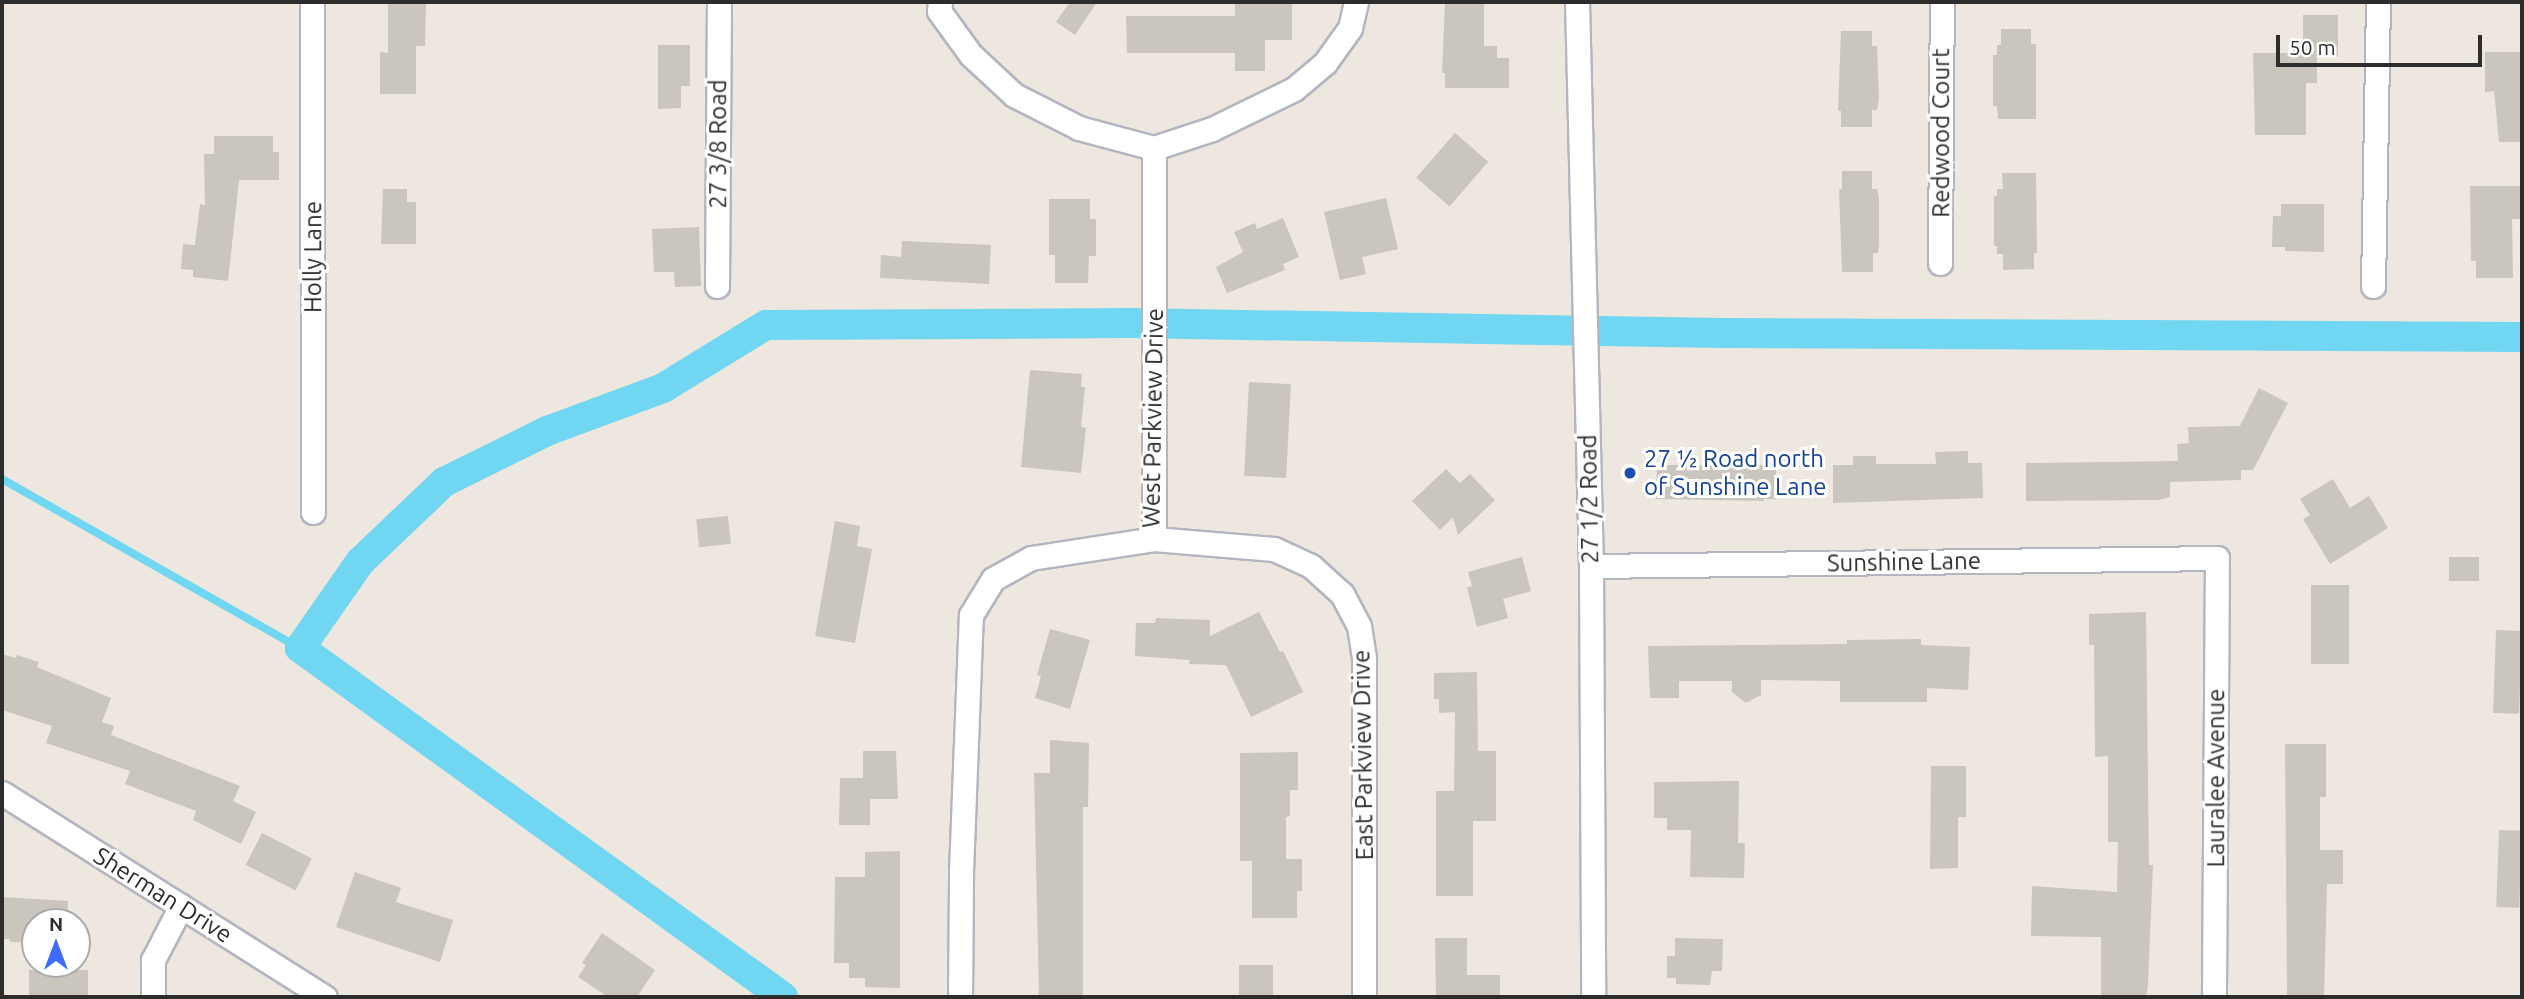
<!DOCTYPE html>
<html>
<head>
<meta charset="utf-8">
<style>
	body { margin:0 }
	#map { position:relative; width:2524px; height:999px; overflow:hidden; background:#eee7df; font-family:Ubuntu,sans-serif }
	div>[style] { position:absolute }
	[style*='--x'] { left:calc(var(--x)*1px); top:calc(var(--y)*1px); width:calc(var(--w)*1px); rotate:calc(var(--a)*1deg) }
	.stream>* { height:8px; margin:-4px; padding:0 4px; transform-origin:4px; border-radius:4px; background:#71d6f1 }
	.canal>* { height:30px; margin:-15px; padding:0 15px; transform-origin:15px; border-radius:15px; background:#71d6f1 }
	.building>* { inset:0; background:#cac5bd; transform-origin:0 0 }
	.roads { filter:drop-shadow(2px 0 #b3b6c0) drop-shadow(-2px 0 #b3b6c0) drop-shadow(0 2px #b3b6c0) drop-shadow(0 -2px #b3b6c0) }
	.minor>* { height:23px; margin:-11.5px; padding:0 11.5px; transform-origin:11.5px; border-radius:11.5px; background:#fff }
	.dots>* { width:19px; height:19px; translate:-50% -50%; box-sizing:border-box; border:4px solid #fff; border-radius:50% }
	span { translate:-50% -50%; white-space:nowrap; text-align:center; line-height:1.15; -webkit-text-stroke:6px #fff; paint-order:stroke }
	.street-label { font-size:24px; color:#2d2d2d }
	.transit-label { font-size:24px; color:#164399 }
	.left { translate:0 -50%; text-align:left }
	.frame { position:absolute; inset:0; border:4px solid #2d2d2d; pointer-events:none }
	.north { position:absolute; left:21px; top:908px; width:70px; height:70px; box-sizing:border-box; background:#fff; border:2px solid #ababab; border-radius:50%; rotate:0deg; font-size:19px; font-weight:700; line-height:28px; text-align:center; color:#2d2d2d }
	.north::after { content:''; display:block; margin:auto; width:24px; height:32px; background:#3d6bfd; clip-path:polygon(50% 0,100% 100%,50% 72%,0 100%) }
	.scale { position:absolute; left:2276px; top:35px; width:206px; height:32px; box-sizing:border-box; border:4px solid #2d2d2d; border-top:0; padding-left:9px; font-size:21px; line-height:24px; white-space:nowrap; color:#2d2d2d; -webkit-text-stroke:5px #fff; paint-order:stroke }
</style>
</head>
<body>
<div id="map">
	<div class="stream">
		<i style="--x:2;--y:479;--w:343;--a:29.6"></i>
	</div>
	<div class="canal">
		<i style="--x:783;--y:997;--w:596;--a:-144.15"></i>
		<i style="--x:300;--y:648;--w:105;--a:-55.1"></i>
		<i style="--x:360;--y:562;--w:116;--a:-43.6"></i>
		<i style="--x:444;--y:482;--w:115;--a:-26.3"></i>
		<i style="--x:547;--y:431;--w:124;--a:-20.3"></i>
		<i style="--x:663;--y:388;--w:121;--a:-31.5"></i>
		<i style="--x:766;--y:325;--w:364;--a:-0.3"></i>
		<i style="--x:1130;--y:323;--w:593;--a:0.97"></i>
		<i style="--x:1723;--y:333;--w:799;--a:0.29"></i>
	</div>
	<div class="building">
		<i style="clip-path:polygon(388px 2px,426px 2px,425px 46px,416px 46px,416px 94px,380px 94px,380px 52px,388px 53px)"></i>
		<i style="clip-path:polygon(1070px 2px,1097px 2px,1075px 35px,1056px 22px)"></i>
		<i style="clip-path:polygon(1235px 2px,1292px 2px,1292px 40px,1265px 40px,1265px 71px,1235px 71px,1235px 53px,1127px 53px,1126px 16px,1235px 16px)"></i>
		<i style="clip-path:polygon(1445px 2px,1484px 2px,1484px 46px,1497px 46px,1497px 58px,1509px 58px,1509px 88px,1445px 88px,1445px 73px,1442px 73px)"></i>
		<i style="clip-path:polygon(2303px 15px,2338px 15px,2338px 57px,2317px 57px,2317px 83px,2306px 83px,2306px 135px,2255px 135px,2253px 53px,2293px 53px,2293px 40px,2303px 40px)"></i>
		<i style="clip-path:polygon(2001px 29px,2031px 29px,2031px 44px,2036px 44px,2036px 119px,1998px 119px,1997px 106px,1993px 106px,1993px 55px,1997px 55px,1997px 45px,2001px 45px)"></i>
		<i style="clip-path:polygon(1841px 31px,1872px 31px,1872px 46px,1877px 46px,1879px 99px,1877px 110px,1872px 110px,1872px 127px,1841px 127px,1841px 111px,1838px 111px)"></i>
		<i style="clip-path:polygon(658px 45px,690px 45px,690px 86px,681px 86px,681px 108px,658px 109px)"></i>
		<i style="clip-path:polygon(2485px 52px,2522px 52px,2522px 142px,2499px 142px,2494px 91px,2485px 92px)"></i>
		<i style="left:1455px;top:133px;width:44px;height:59px;rotate:41deg"></i>
		<i style="clip-path:polygon(214px 136px,273px 136px,273px 152px,279px 152px,279px 180px,239px 180px,228px 281px,193px 277px,193px 270px,181px 269px,183px 244px,195px 245px,200px 204px,205px 205px,204px 154px,214px 154px)"></i>
		<i style="clip-path:polygon(1842px 171px,1872px 171px,1872px 189px,1877px 189px,1879px 199px,1879px 243px,1878px 253px,1873px 253px,1873px 272px,1842px 272px,1839px 189px,1842px 189px)"></i>
		<i style="clip-path:polygon(2002px 173px,2036px 173px,2037px 253px,2034px 253px,2034px 269px,2003px 270px,2003px 254px,1997px 254px,1997px 246px,1994px 246px,1994px 196px,1997px 196px,1997px 189px,2003px 189px)"></i>
		<i style="clip-path:polygon(2470px 186px,2522px 186px,2522px 219px,2512px 219px,2513px 278px,2476px 278px,2476px 261px,2471px 261px)"></i>
		<i style="clip-path:polygon(383px 189px,407px 189px,407px 202px,416px 202px,416px 244px,381px 244px)"></i>
		<i style="clip-path:polygon(1386px 198px,1398px 249px,1362px 257px,1366px 274px,1340px 280px,1324px 212px)"></i>
		<i style="clip-path:polygon(1049px 199px,1090px 199px,1090px 219px,1096px 219px,1096px 256px,1089px 256px,1088px 283px,1055px 283px,1055px 255px,1049px 255px)"></i>
		<i style="clip-path:polygon(2281px 204px,2324px 204px,2324px 252px,2285px 251px,2285px 247px,2272px 247px,2273px 216px,2281px 216px)"></i>
		<i style="clip-path:polygon(1283px 218px,1299px 257px,1283px 264px,1285px 270px,1227px 293px,1216px 267px,1243px 252px,1234px 232px,1255px 223px,1257px 229px)"></i>
		<i style="clip-path:polygon(699px 227px,701px 286px,675px 287px,674px 272px,654px 272px,652px 229px)"></i>
		<i style="clip-path:polygon(902px 241px,991px 245px,989px 284px,880px 278px,881px 255px,901px 257px)"></i>
		<i style="clip-path:polygon(1030px 370px,1082px 374px,1081px 387px,1085px 387px,1081px 427px,1086px 428px,1081px 473px,1021px 467px)"></i>
		<i style="left:1249px;top:382px;width:42px;height:94px;rotate:3deg"></i>
		<i style="clip-path:polygon(2259px 388px,2288px 403px,2253px 470px,2241px 470px,2241px 480px,2170px 482px,2170px 497px,2158px 500px,2026px 501px,2026px 463px,2178px 461px,2177px 444px,2189px 443px,2188px 427px,2240px 426px)"></i>
		<i style="clip-path:polygon(1968px 451px,1968px 463px,1982px 463px,1983px 498px,1833px 503px,1833px 465px,1853px 465px,1853px 456px,1876px 456px,1876px 464px,1936px 464px,1935px 452px)"></i>
		<i style="clip-path:polygon(1657px 465px,1776px 465px,1776px 499px,1764px 499px,1764px 501px,1656px 499px)"></i>
		<i style="clip-path:polygon(1446px 469px,1460px 483px,1470px 474px,1495px 500px,1458px 535px,1453px 517px,1440px 530px,1412px 501px)"></i>
		<i style="clip-path:polygon(2333px 479px,2350px 508px,2369px 496px,2388px 528px,2330px 564px,2303px 519px,2310px 515px,2300px 499px)"></i>
		<i style="left:728px;top:516px;width:28px;height:32px;rotate:84deg"></i>
		<i style="clip-path:polygon(835px 521px,860px 526px,857px 546px,872px 549px,855px 643px,815px 636px)"></i>
		<i style="clip-path:polygon(1522px 557px,1531px 591px,1503px 599px,1508px 618px,1477px 627px,1467px 587px,1472px 586px,1468px 572px)"></i>
		<i style="left:2449px;top:557px;width:30px;height:24px"></i>
		<i style="left:2311px;top:585px;width:38px;height:79px"></i>
		<i style="clip-path:polygon(1259px 612px,1280px 652px,1283px 651px,1303px 692px,1251px 717px,1226px 665px,1189px 664px,1190px 660px,1135px 656px,1136px 623px,1155px 623px,1156px 618px,1210px 620px,1210px 636px)"></i>
		<i style="clip-path:polygon(2146px 612px,2149px 865px,2153px 865px,2148px 984px,2146px 997px,2101px 997px,2101px 937px,2031px 936px,2032px 886px,2117px 892px,2118px 842px,2108px 842px,2108px 756px,2095px 757px,2094px 645px,2089px 645px,2089px 614px)"></i>
		<i style="clip-path:polygon(1050px 629px,1090px 640px,1070px 709px,1035px 698px,1041px 676px,1037px 675px)"></i>
		<i style="left:2496px;top:630px;width:26px;height:83px;rotate:2deg"></i>
		<i style="clip-path:polygon(1921px 639px,1921px 645px,1970px 647px,1968px 690px,1927px 688px,1927px 702px,1840px 702px,1840px 681px,1761px 680px,1761px 695px,1746px 703px,1732px 692px,1732px 681px,1679px 681px,1679px 698px,1650px 698px,1648px 646px,1847px 644px,1847px 640px)"></i>
		<i style="clip-path:polygon(2px 654px,15px 658px,17px 655px,39px 662px,37px 667px,111px 698px,102px 722px,114px 726px,111px 735px,240px 786px,233px 801px,256px 812px,241px 844px,193px 820px,196px 811px,125px 784px,130px 771px,46px 743px,52px 726px,2px 710px)"></i>
		<i style="clip-path:polygon(1477px 672px,1478px 751px,1496px 751px,1496px 821px,1473px 821px,1473px 896px,1436px 896px,1436px 791px,1454px 791px,1455px 712px,1439px 713px,1439px 699px,1434px 699px,1434px 673px)"></i>
		<i style="clip-path:polygon(1050px 740px,1089px 743px,1088px 807px,1083px 807px,1083px 997px,1039px 997px,1034px 773px,1050px 773px)"></i>
		<i style="clip-path:polygon(2285px 744px,2326px 744px,2326px 797px,2320px 797px,2320px 850px,2343px 850px,2343px 884px,2327px 884px,2324px 997px,2287px 997px)"></i>
		<i style="clip-path:polygon(863px 751px,896px 751px,898px 799px,870px 799px,870px 825px,839px 825px,840px 778px,863px 778px)"></i>
		<i style="clip-path:polygon(1298px 752px,1298px 790px,1290px 790px,1290px 816px,1286px 817px,1286px 859px,1302px 859px,1302px 891px,1297px 891px,1297px 918px,1252px 918px,1252px 861px,1240px 861px,1240px 753px)"></i>
		<i style="clip-path:polygon(1931px 766px,1966px 766px,1966px 817px,1958px 817px,1958px 868px,1930px 869px)"></i>
		<i style="clip-path:polygon(1739px 781px,1738px 843px,1745px 843px,1744px 878px,1690px 877px,1691px 830px,1667px 830px,1667px 818px,1654px 818px,1654px 782px)"></i>
		<i style="left:2499px;top:830px;width:23px;height:77px;rotate:2deg"></i>
		<i style="left:262px;top:833px;width:56px;height:36px;rotate:27deg"></i>
		<i style="clip-path:polygon(900px 851px,900px 988px,865px 987px,865px 978px,849px 978px,849px 963px,834px 963px,835px 877px,865px 877px,865px 852px)"></i>
		<i style="clip-path:polygon(355px 872px,401px 888px,396px 902px,453px 920px,440px 962px,336px 927px)"></i>
		<i style="clip-path:polygon(2px 897px,68px 901px,67px 922px,35px 922px,35px 942px,10px 942px,10px 939px,2px 939px)"></i>
		<i style="clip-path:polygon(602px 933px,655px 970px,637px 997px,608px 997px,578px 977px,586px 965px,582px 963px)"></i>
		<i style="clip-path:polygon(1435px 938px,1467px 938px,1467px 975px,1500px 975px,1500px 997px,1436px 997px)"></i>
		<i style="clip-path:polygon(1675px 938px,1723px 939px,1722px 971px,1712px 971px,1710px 985px,1676px 984px,1676px 978px,1667px 978px,1667px 956px,1675px 956px)"></i>
		<i style="left:1239px;top:965px;width:34px;height:32px"></i>
		<i style="left:88px;top:970px;width:27px;height:59px;rotate:90deg"></i>
	</div>
	<div class="roads">
		<div class="minor">
			<i style="--x:312;--y:2;--w:510;--a:89.89"></i>
			<i style="--x:940;--y:2;--w:9;--a:96"></i>
			<i style="--x:939;--y:11;--w:54;--a:54"></i>
			<i style="--x:971;--y:55;--w:59;--a:42.9"></i>
			<i style="--x:1014;--y:95;--w:73;--a:26.9"></i>
			<i style="--x:1079;--y:128;--w:78;--a:14.9"></i>
			<i style="--x:1577;--y:2;--w:564;--a:88.58"></i>
			<i style="--x:1591;--y:566;--w:431;--a:89.7"></i>
			<i style="--x:1154;--y:148;--w:391;--a:90"></i>
			<i style="--x:1154;--y:148;--w:61;--a:-18.1"></i>
			<i style="--x:1212;--y:129;--w:91;--a:-26"></i>
			<i style="--x:1294;--y:89;--w:40;--a:-40"></i>
			<i style="--x:1325;--y:63;--w:43;--a:-54.5"></i>
			<i style="--x:1350;--y:28;--w:27;--a:-77"></i>
			<i style="--x:1940;--y:263;--w:261;--a:-89.6"></i>
			<i style="--x:717;--y:286;--w:284;--a:-89.6"></i>
			<i style="--x:2373;--y:286;--w:284;--a:-89"></i>
			<i style="--x:1591;--y:566;--w:626;--a:-0.73"></i>
			<i style="--x:2217;--y:558;--w:439;--a:90.4"></i>
			<i style="--x:2;--y:793;--w:382;--a:32.3"></i>
			<i style="--x:153;--y:997;--w:37;--a:-90"></i>
			<i style="--x:153;--y:960;--w:61;--a:-62.6"></i>
			<i style="--x:960;--y:997;--w:125;--a:-89.5"></i>
			<i style="--x:961;--y:872;--w:257;--a:-87.8"></i>
			<i style="--x:971;--y:615;--w:42;--a:-58.6"></i>
			<i style="--x:993;--y:579;--w:43;--a:-28.9"></i>
			<i style="--x:1031;--y:558;--w:124;--a:-8.8"></i>
			<i style="--x:1154;--y:539;--w:120;--a:4.8"></i>
			<i style="--x:1274;--y:549;--w:41;--a:24.7"></i>
			<i style="--x:1311;--y:566;--w:42;--a:42.1"></i>
			<i style="--x:1342;--y:594;--w:36;--a:62"></i>
			<i style="--x:1359;--y:626;--w:33;--a:81"></i>
			<i style="--x:1364;--y:659;--w:338;--a:90"></i>
		</div>
	</div>
	<div class="dots">
		<i style="left:1630px;top:473px;background:#1a4fb4"></i>
	</div>
	<div class="street-label">
		<span style="left:1941px;top:133px;rotate:-90deg">Redwood Court</span>
		<span style="left:718px;top:144px;rotate:-90deg">27 3/8 Road</span>
		<span style="left:313px;top:257px;rotate:-90deg">Holly Lane</span>
		<span style="left:1153px;top:418px;rotate:-89deg">West Parkview Drive</span>
		<span style="left:1589px;top:499px;rotate:-91deg">27 1/2 Road</span>
		<span style="left:1904px;top:562px;rotate:-1deg">Sunshine Lane</span>
		<span style="left:1363px;top:755px;rotate:-91deg">East Parkview Drive</span>
		<span style="left:2216px;top:778px;rotate:-90deg">Lauralee Avenue</span>
		<span style="left:163px;top:895px;rotate:32deg">Sherman Drive</span>
	</div>
	<div class="transit-label">
		<span class="left" style="left:1644px;top:473px">27 ½ Road north<br>of Sunshine Lane</span>
	</div>
	<div class="frame"></div>
	<div class="north">N</div>
	<div class="scale">50 m</div>
</div>
</body>
</html>
